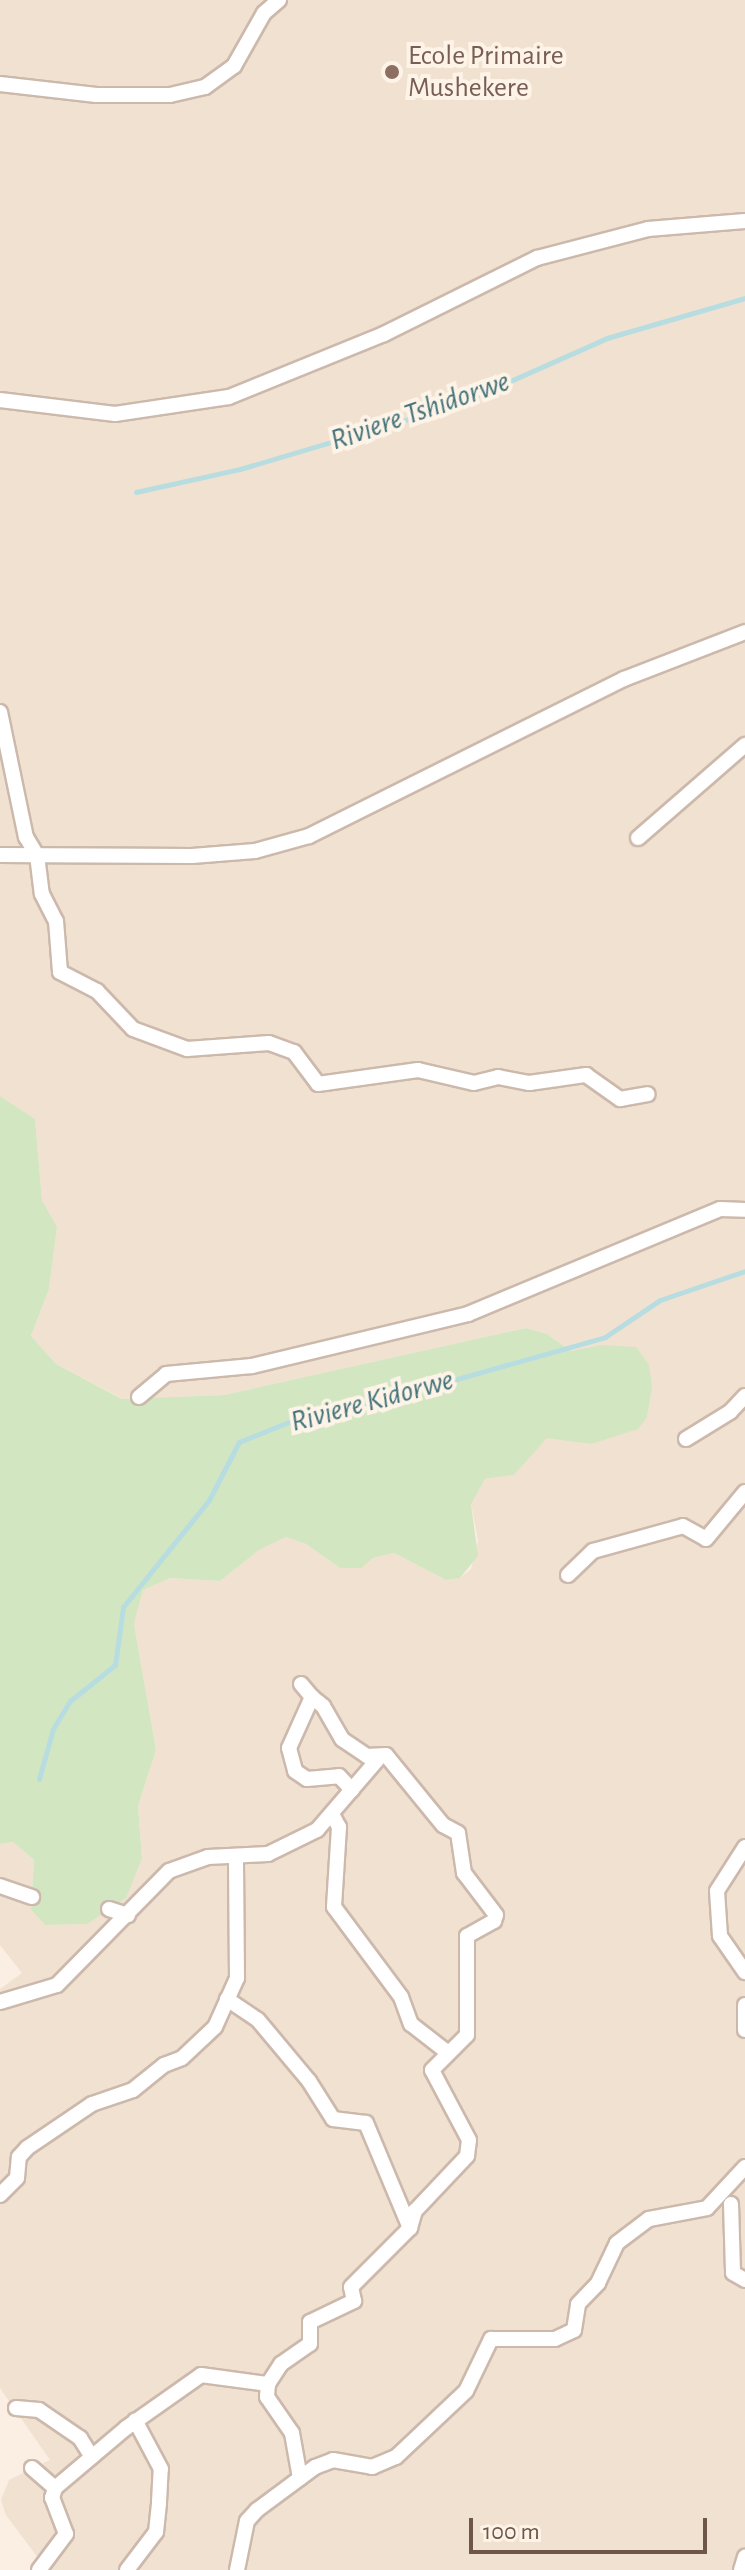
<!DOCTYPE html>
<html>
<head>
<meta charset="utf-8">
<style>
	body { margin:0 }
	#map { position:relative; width:745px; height:2570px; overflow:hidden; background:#faefe2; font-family:"Alegreya Sans",sans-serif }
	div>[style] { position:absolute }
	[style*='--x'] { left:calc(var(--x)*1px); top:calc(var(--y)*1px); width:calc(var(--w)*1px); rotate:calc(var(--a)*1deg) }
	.residential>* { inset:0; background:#f1e1d1 }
	.green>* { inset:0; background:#d2e6c2 }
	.stream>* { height:5px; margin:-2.5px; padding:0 2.5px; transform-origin:2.5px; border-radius:2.5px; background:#b8dde1 }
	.roads { filter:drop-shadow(2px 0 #ccb9ac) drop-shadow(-2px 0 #ccb9ac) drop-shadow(0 2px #ccb9ac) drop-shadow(0 -2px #ccb9ac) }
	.street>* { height:14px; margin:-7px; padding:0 7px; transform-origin:7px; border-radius:7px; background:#fff }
	.dots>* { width:22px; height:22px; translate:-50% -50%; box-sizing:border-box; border:4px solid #fdf3e7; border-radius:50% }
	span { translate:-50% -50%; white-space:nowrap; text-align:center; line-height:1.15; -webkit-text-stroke:8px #fdf3e7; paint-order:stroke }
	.education-label { font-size:28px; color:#785e54 }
	.left { translate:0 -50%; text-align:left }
	.water-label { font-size:30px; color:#43737a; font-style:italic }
	.scale { position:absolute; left:469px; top:2518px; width:238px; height:36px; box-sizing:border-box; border:4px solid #6f564b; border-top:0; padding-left:10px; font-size:24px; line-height:28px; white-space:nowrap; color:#6f564b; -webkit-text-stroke:6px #fdf3e7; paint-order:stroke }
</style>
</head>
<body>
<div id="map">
	<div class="residential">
		<i style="clip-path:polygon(0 0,745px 0,745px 2570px,47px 2570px,6px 2515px,1px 2500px,9px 2480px,50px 2460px,0 2388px,0 1989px,22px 1973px,0 1945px,0 1844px,13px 1842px,34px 1860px,31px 1910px,45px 1925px,87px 1924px,142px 1858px,138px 1806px,156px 1750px,134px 1624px,143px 1590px,169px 1578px,220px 1581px,259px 1550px,286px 1537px,306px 1544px,340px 1568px,362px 1568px,373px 1558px,394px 1553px,446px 1580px,460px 1578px,471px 1569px,478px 1541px,471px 1503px,485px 1479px,514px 1475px,547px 1437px,591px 1444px,647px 1417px,652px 1388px,600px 1345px,571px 1351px,547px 1334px,526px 1328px,224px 1395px,123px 1399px,56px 1364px,31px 1336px,49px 1289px,57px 1227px,42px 1200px,35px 1119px,0 1096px)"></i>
	</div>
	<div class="green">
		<i style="clip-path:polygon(0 1096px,35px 1119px,42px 1200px,57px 1227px,49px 1289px,31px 1336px,56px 1364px,122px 1399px,224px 1395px,526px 1328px,547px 1334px,571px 1351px,600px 1345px,636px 1347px,649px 1365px,652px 1388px,647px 1417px,638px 1429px,591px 1444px,547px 1438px,514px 1475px,485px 1479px,471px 1504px,478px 1556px,460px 1578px,446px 1580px,394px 1553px,373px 1558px,362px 1568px,340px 1568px,306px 1544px,286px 1537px,259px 1550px,220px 1581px,170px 1578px,143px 1590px,134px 1624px,156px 1750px,138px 1806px,142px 1858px,126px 1898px,87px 1924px,45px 1925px,31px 1910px,34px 1860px,13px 1842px,0 1844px)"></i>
	</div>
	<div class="stream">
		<i style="--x:136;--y:492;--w:107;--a:-12.5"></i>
		<i style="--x:240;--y:469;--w:225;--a:-16.5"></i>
		<i style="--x:456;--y:405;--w:165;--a:-23.9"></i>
		<i style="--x:607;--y:338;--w:144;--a:-16.2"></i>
		<i style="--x:39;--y:1779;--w:52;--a:-74.4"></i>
		<i style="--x:53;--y:1729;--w:33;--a:-59"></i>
		<i style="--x:70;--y:1701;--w:58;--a:-38.7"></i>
		<i style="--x:115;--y:1665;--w:59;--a:-82.1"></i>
		<i style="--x:123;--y:1607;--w:137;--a:-51.2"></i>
		<i style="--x:209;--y:1500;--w:65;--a:-62.7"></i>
		<i style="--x:239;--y:1442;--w:83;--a:-21.9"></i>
		<i style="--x:316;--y:1411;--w:68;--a:-9.3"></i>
		<i style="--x:383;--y:1400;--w:231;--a:-15.8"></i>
		<i style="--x:605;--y:1337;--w:66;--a:-33.9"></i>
		<i style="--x:660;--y:1300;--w:90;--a:-18.8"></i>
	</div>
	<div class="roads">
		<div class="street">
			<i style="--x:0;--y:84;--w:97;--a:6.5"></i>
			<i style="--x:96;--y:95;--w:74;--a:0"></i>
			<i style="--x:170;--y:95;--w:36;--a:-13"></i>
			<i style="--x:205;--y:87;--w:36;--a:-36"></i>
			<i style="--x:234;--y:66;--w:61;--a:-60.5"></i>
			<i style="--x:264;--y:13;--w:20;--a:-41"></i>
			<i style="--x:0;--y:400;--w:116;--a:6.9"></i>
			<i style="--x:115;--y:414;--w:115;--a:-8.5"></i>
			<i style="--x:229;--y:397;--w:167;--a:-22.1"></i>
			<i style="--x:384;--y:334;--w:171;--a:-26.4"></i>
			<i style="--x:537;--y:258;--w:115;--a:-14.6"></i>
			<i style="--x:648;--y:229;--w:97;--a:-4.7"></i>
			<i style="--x:0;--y:712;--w:128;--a:78.3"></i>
			<i style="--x:26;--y:837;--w:21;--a:59"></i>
			<i style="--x:37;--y:855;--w:39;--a:83"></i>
			<i style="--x:42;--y:894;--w:30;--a:63"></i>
			<i style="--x:56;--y:921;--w:51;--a:85.5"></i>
			<i style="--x:60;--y:972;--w:42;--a:27.2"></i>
			<i style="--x:97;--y:991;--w:52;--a:46.5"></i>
			<i style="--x:133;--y:1029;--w:58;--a:20.3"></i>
			<i style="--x:187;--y:1049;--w:82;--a:-4.2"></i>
			<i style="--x:269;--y:1043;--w:27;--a:20"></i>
			<i style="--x:294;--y:1052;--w:40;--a:53"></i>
			<i style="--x:318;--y:1084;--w:101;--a:-8"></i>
			<i style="--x:418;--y:1070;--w:57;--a:13.1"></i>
			<i style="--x:474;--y:1083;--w:25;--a:-14"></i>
			<i style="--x:498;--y:1077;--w:32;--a:11"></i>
			<i style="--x:529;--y:1083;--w:58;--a:-8"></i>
			<i style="--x:586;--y:1075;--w:42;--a:35.2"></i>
			<i style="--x:620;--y:1099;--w:28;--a:-10"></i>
			<i style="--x:638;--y:838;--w:142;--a:-41"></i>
			<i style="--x:0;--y:855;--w:192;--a:0.3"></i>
			<i style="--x:192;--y:856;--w:63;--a:-4.5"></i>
			<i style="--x:255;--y:851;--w:56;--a:-15.5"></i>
			<i style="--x:309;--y:836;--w:352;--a:-26.5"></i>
			<i style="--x:624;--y:679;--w:130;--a:-21.2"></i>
			<i style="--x:139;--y:1397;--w:35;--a:-40"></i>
			<i style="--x:166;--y:1374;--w:86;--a:-5.3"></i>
			<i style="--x:252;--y:1366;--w:222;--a:-13.5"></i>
			<i style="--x:468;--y:1314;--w:273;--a:-22.6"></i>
			<i style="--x:720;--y:1209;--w:25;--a:2"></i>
			<i style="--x:686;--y:1439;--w:52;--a:-31.5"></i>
			<i style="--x:730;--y:1412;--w:22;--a:-47"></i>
			<i style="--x:568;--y:1575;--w:35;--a:-44"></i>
			<i style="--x:593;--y:1551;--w:93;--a:-15.5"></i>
			<i style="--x:683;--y:1526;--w:26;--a:29"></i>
			<i style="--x:706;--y:1539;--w:61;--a:-50.3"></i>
			<i style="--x:301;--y:1684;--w:17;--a:50"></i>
			<i style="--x:312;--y:1697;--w:56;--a:114.3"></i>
			<i style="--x:289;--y:1748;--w:24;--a:75"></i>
			<i style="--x:295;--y:1771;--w:14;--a:34"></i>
			<i style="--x:307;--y:1779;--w:32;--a:-5"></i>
			<i style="--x:339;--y:1776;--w:19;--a:47"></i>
			<i style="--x:332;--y:1814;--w:15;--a:62"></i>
			<i style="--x:339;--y:1827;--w:80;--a:93.6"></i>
			<i style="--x:334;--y:1907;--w:112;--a:53.3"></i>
			<i style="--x:401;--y:1997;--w:29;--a:70"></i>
			<i style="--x:411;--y:2024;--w:46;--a:37.9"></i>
			<i style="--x:745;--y:1847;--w:52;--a:122.5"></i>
			<i style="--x:717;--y:1891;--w:45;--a:86.2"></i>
			<i style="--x:720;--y:1936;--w:44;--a:55.2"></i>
			<i style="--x:0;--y:1886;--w:34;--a:19"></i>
			<i style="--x:109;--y:1909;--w:20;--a:18"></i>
			<i style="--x:227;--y:1999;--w:37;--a:34"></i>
			<i style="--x:258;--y:2020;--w:80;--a:50.1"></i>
			<i style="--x:309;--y:2081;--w:45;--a:57.7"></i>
			<i style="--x:333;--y:2119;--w:33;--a:7"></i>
			<i style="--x:366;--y:2123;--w:114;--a:67.3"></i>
			<i style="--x:0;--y:2002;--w:59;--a:-16.6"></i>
			<i style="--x:57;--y:1985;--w:160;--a:-45.5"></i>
			<i style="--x:169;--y:1871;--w:41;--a:-19.7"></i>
			<i style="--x:208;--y:1857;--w:60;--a:-2.9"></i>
			<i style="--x:268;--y:1854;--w:55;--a:-26.1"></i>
			<i style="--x:317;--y:1830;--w:94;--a:-49.3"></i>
			<i style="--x:745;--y:2005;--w:25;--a:90"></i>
			<i style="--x:0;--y:2195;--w:24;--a:-45"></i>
			<i style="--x:17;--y:2178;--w:21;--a:-85"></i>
			<i style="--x:19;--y:2157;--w:12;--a:-48"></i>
			<i style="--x:27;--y:2148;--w:78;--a:-34.1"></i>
			<i style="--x:92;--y:2104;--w:43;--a:-18.9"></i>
			<i style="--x:133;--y:2090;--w:40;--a:-39"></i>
			<i style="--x:164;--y:2065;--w:19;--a:-21"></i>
			<i style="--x:182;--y:2058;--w:45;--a:-43.2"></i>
			<i style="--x:215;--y:2027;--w:54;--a:-65.8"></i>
			<i style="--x:237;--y:1978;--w:120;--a:-90.5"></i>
			<i style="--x:731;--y:2204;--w:69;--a:88.3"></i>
			<i style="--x:733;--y:2273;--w:14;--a:30"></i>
			<i style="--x:16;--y:2408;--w:23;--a:5"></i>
			<i style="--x:39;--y:2410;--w:50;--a:34.3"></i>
			<i style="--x:80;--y:2438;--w:22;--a:58"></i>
			<i style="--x:32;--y:2468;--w:30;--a:41"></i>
			<i style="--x:300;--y:2478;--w:46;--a:-100.1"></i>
			<i style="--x:292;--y:2433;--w:44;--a:-124.8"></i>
			<i style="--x:267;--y:2397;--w:13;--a:-86"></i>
			<i style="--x:268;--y:2384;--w:24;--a:-57"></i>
			<i style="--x:281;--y:2364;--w:35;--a:-35"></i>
			<i style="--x:310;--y:2344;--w:22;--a:-90"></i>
			<i style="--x:310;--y:2322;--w:49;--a:-25.5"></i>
			<i style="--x:354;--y:2301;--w:14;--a:-102"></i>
			<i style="--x:351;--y:2287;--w:83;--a:-45"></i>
			<i style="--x:410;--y:2228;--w:18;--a:-74"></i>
			<i style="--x:415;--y:2211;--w:76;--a:-46.6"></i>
			<i style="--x:467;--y:2156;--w:16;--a:-83"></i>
			<i style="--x:469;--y:2140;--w:79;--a:-117.9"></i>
			<i style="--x:432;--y:2070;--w:49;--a:-45"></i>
			<i style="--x:467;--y:2035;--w:99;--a:-90"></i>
			<i style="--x:467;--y:1936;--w:31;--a:-29"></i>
			<i style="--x:494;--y:1921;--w:6;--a:-72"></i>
			<i style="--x:496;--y:1915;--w:53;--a:-127.3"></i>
			<i style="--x:464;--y:1873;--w:40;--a:-98.5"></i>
			<i style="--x:458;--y:1833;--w:17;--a:-152"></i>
			<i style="--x:443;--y:1825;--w:90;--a:-129.2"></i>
			<i style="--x:386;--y:1755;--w:19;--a:177"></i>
			<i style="--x:367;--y:1756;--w:30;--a:-146"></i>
			<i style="--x:342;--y:1739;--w:38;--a:-120"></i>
			<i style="--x:323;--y:1706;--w:14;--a:-141"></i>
			<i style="--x:39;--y:2570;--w:45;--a:-53.1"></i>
			<i style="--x:66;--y:2534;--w:39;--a:-111"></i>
			<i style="--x:52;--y:2498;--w:10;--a:-73"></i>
			<i style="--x:55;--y:2488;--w:93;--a:-40.2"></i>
			<i style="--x:126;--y:2428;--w:92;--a:-35.2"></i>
			<i style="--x:201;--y:2375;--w:68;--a:7.7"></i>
			<i style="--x:127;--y:2570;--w:48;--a:-52.7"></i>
			<i style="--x:156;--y:2532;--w:30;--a:-84"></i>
			<i style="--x:159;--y:2502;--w:33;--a:-87"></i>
			<i style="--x:161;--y:2469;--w:55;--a:-118"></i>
			<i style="--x:237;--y:2570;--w:50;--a:-78.5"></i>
			<i style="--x:247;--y:2521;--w:15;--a:-48"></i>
			<i style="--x:257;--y:2510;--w:72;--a:-36.6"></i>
			<i style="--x:315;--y:2467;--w:19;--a:-21"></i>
			<i style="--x:333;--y:2460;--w:40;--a:10"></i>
			<i style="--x:372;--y:2467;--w:26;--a:-23"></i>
			<i style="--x:396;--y:2457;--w:96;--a:-43.3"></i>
			<i style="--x:466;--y:2391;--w:58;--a:-64.3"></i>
			<i style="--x:491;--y:2339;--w:64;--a:0"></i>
			<i style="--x:555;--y:2339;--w:21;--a:-25"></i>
			<i style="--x:574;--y:2330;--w:26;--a:-81"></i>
			<i style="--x:578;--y:2304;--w:29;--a:-46"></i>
			<i style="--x:598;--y:2283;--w:44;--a:-64.6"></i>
			<i style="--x:617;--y:2243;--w:40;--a:-37"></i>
			<i style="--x:649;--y:2219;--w:59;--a:-10.7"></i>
			<i style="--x:707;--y:2208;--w:56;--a:-47.2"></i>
			<i style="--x:741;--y:2570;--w:14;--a:-73"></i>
		</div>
	</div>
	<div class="dots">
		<i style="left:392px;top:72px;background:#8d6e63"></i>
	</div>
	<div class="education-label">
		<span class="left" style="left:408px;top:72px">Ecole Primaire<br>Mushekere</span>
	</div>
	<div class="water-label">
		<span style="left:420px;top:411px;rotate:-19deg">Riviere Tshidorwe</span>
		<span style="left:372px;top:1401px;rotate:-15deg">Riviere Kidorwe</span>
	</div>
	<div class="scale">100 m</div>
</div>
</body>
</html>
